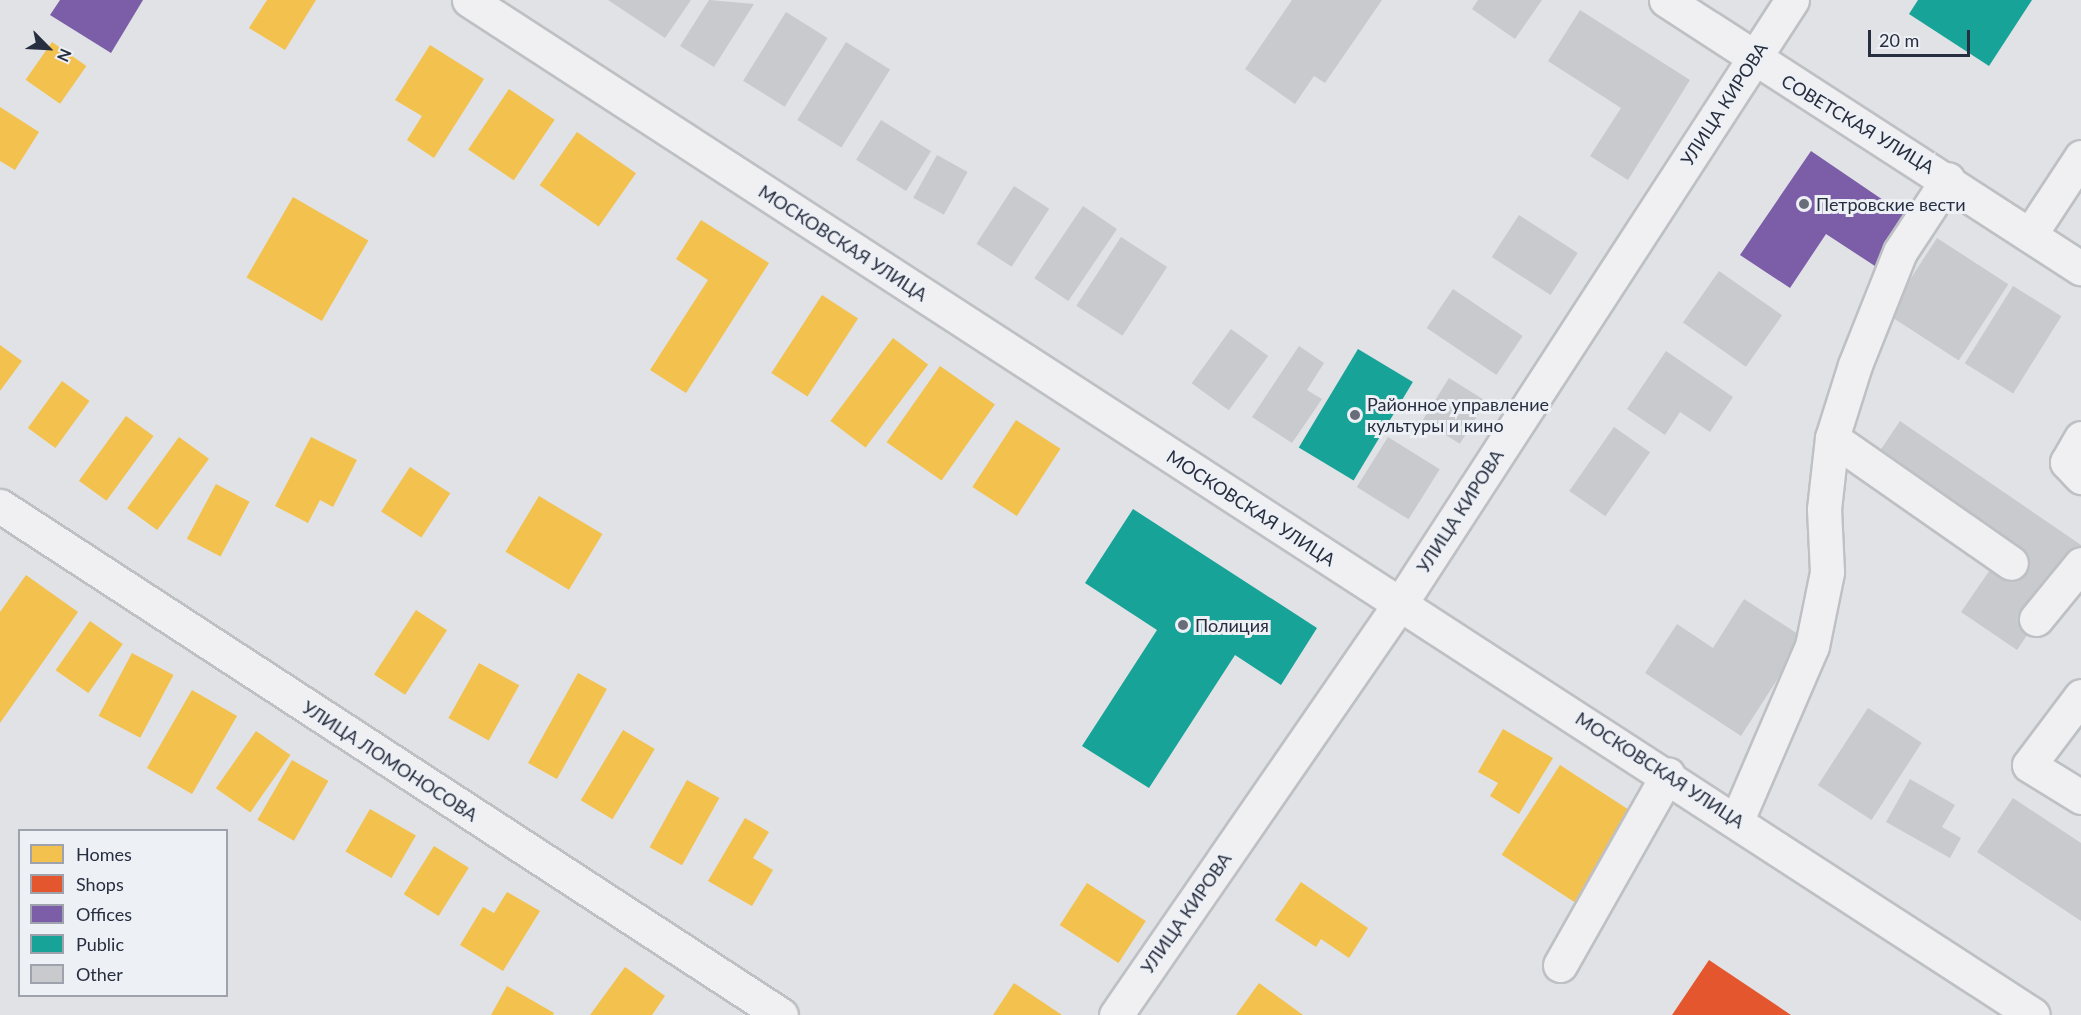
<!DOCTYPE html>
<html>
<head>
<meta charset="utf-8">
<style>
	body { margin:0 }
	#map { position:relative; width:2081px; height:1015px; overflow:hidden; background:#e0e2e6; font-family:Lato,sans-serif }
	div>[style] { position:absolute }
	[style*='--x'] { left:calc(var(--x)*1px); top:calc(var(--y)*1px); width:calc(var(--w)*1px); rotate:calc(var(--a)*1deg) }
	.homes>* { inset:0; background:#f2c14e; transform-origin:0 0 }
	.shops>* { inset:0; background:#e4572e }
	.offices>* { inset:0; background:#7b5ea7 }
	.public>* { inset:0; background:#17a398; transform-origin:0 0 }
	.building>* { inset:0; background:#c8cace; transform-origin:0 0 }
	.roads { filter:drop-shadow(2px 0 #bec0c4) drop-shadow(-2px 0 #bec0c4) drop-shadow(0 2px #bec0c4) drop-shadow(0 -2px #bec0c4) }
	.minor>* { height:33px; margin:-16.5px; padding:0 16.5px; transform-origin:16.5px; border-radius:16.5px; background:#f0f0f2 }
	.dots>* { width:16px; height:16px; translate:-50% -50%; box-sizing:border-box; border:3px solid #edf0f5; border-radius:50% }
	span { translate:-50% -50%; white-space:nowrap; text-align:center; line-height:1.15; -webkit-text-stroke:6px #edf0f5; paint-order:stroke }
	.street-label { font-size:18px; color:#272e3f }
	.poi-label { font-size:18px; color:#272e3f }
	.left { translate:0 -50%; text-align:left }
	.legend { position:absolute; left:18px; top:829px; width:210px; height:168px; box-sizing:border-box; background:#edf0f5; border:2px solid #9ea2ac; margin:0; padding:8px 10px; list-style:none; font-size:18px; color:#272e3f }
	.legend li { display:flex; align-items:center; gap:12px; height:30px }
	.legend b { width:30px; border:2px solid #9ea2ac }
	.north { position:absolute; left:18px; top:18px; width:60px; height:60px; -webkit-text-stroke:4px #edf0f5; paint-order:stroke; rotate:114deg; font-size:16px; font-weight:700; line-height:24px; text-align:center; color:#272e3f }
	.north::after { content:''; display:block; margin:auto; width:21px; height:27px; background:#272e3f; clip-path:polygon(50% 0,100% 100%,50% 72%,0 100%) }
	.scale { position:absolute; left:1868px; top:30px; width:102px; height:27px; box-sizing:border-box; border:3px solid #272e3f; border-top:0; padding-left:8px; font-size:18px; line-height:21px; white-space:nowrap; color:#272e3f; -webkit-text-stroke:4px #edf0f5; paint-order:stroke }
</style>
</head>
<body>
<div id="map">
	<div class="homes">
		<i style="clip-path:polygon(267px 0,316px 0,285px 50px,249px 28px)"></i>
		<i style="left:52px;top:42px;width:42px;height:46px;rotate:35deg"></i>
		<i style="clip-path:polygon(430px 45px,484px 79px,434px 158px,407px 140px,422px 116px,395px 100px)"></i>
		<i style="left:509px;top:89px;width:55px;height:73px;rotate:34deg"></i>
		<i style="clip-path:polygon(0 107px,39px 132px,15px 170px,0 161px)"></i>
		<i style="left:577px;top:132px;width:72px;height:65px;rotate:35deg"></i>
		<i style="left:293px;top:197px;width:87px;height:93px;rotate:30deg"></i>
		<i style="clip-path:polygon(701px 220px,769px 263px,686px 393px,650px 370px,708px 280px,676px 259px)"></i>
		<i style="left:822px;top:295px;width:43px;height:93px;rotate:33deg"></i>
		<i style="left:893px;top:338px;width:44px;height:104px;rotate:37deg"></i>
		<i style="clip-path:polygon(0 345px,22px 361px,0 391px)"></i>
		<i style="left:940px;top:366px;width:67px;height:93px;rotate:35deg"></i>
		<i style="left:62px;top:381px;width:34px;height:58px;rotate:36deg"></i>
		<i style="left:126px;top:416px;width:34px;height:80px;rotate:36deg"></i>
		<i style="left:1016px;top:420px;width:53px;height:80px;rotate:33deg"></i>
		<i style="left:179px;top:437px;width:37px;height:88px;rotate:36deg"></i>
		<i style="clip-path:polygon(311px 437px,357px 460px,333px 507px,320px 500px,308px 523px,275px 506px)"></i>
		<i style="left:410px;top:467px;width:48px;height:53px;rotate:33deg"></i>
		<i style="left:216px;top:484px;width:38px;height:62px;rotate:28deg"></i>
		<i style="left:539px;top:496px;width:74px;height:65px;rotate:31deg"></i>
		<i style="clip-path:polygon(26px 575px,78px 612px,0 723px,0 612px)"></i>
		<i style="left:416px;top:610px;width:37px;height:77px;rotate:33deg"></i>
		<i style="left:90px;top:621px;width:40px;height:60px;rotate:35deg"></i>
		<i style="left:132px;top:653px;width:47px;height:71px;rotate:28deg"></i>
		<i style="left:479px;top:663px;width:46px;height:63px;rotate:29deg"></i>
		<i style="left:578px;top:673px;width:33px;height:103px;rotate:29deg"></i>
		<i style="left:192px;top:690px;width:52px;height:90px;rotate:30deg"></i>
		<i style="clip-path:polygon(1503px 729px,1553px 758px,1519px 814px,1490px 796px,1498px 783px,1478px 772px)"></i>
		<i style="left:623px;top:730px;width:37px;height:82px;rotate:31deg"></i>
		<i style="left:256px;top:731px;width:42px;height:70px;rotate:35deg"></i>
		<i style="left:292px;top:760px;width:42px;height:69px;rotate:30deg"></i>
		<i style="left:1560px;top:765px;width:93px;height:107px;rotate:33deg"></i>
		<i style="left:687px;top:780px;width:37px;height:77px;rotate:29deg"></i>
		<i style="left:370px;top:809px;width:53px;height:49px;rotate:30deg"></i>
		<i style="clip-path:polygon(745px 818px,769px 832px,753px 858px,773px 870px,752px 906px,708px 881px)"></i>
		<i style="left:434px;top:846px;width:41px;height:57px;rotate:32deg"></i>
		<i style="clip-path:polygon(1301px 882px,1368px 928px,1349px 958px,1321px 939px,1316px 947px,1275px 920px)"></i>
		<i style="left:1087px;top:883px;width:70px;height:50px;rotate:33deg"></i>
		<i style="clip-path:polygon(507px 892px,540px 911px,503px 971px,460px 945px,483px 907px,494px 913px)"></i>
		<i style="clip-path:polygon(625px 967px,665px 996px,652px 1015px,590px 1015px)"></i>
		<i style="clip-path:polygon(1014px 983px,1062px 1015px,993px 1015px)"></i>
		<i style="clip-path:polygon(1259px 983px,1303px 1015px,1236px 1015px)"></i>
		<i style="clip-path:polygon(507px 986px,554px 1013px,553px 1015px,491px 1015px)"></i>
	</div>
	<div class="shops">
		<i style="clip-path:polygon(1709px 960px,1791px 1015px,1672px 1015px)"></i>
	</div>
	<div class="offices">
		<i style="clip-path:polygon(60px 0,143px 0,111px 53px,50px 15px)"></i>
		<i style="clip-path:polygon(1811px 151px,1911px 219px,1878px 268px,1826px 234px,1790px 288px,1740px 255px)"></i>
	</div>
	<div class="public">
		<i style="clip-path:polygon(1918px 0,2032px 0,1989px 66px,1909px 14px)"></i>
		<i style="left:1358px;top:349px;width:64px;height:115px;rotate:31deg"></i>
		<i style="clip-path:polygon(1133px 509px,1317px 628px,1281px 685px,1235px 655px,1149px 788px,1082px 746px,1157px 630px,1085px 583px)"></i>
	</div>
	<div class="building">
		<i style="clip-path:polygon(608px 0,691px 0,665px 38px)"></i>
		<i style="clip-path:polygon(709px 0,754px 4px,714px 67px,680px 46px)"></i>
		<i style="clip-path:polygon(1292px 0,1382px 0,1325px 83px,1314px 76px,1295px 104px,1245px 69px)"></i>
		<i style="clip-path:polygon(1478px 0,1542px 0,1515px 39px,1472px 9px)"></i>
		<i style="clip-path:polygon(1580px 10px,1690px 80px,1628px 180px,1590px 156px,1621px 108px,1548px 61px)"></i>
		<i style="left:786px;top:12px;width:49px;height:81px;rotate:32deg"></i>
		<i style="left:846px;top:42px;width:52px;height:92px;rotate:32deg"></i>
		<i style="left:881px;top:120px;width:59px;height:47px;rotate:32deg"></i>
		<i style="left:937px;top:155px;width:35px;height:49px;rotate:29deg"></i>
		<i style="left:1014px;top:186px;width:42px;height:69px;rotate:33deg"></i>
		<i style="left:1083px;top:206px;width:41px;height:87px;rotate:34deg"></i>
		<i style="left:1519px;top:215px;width:70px;height:50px;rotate:33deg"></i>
		<i style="left:1121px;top:237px;width:55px;height:82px;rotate:33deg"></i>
		<i style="left:1937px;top:238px;width:85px;height:91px;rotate:33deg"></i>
		<i style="left:1719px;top:271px;width:77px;height:63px;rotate:35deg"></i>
		<i style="left:2013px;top:286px;width:57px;height:91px;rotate:32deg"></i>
		<i style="left:1453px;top:289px;width:84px;height:47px;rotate:34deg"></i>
		<i style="left:1231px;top:329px;width:46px;height:67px;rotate:36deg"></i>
		<i style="clip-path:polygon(1299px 346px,1324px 363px,1307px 390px,1322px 399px,1292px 443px,1252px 417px)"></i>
		<i style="clip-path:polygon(1666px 351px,1733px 397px,1710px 432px,1680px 412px,1665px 435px,1627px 409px)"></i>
		<i style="left:1449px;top:378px;width:44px;height:50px;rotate:32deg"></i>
		<i style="clip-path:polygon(1900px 421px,2081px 545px,2081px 557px,2017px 650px,1961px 612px,2007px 545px,1867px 470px)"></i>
		<i style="left:1614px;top:427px;width:44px;height:78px;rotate:35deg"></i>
		<i style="left:1388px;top:437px;width:61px;height:59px;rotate:32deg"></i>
		<i style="clip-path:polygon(1744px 599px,1804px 638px,1741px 736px,1645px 673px,1677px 624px,1713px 648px)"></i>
		<i style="left:1868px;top:708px;width:64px;height:92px;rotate:33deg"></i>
		<i style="clip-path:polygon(1910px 779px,1955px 805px,1942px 827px,1961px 838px,1950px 858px,1886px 822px)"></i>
		<i style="clip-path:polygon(2013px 798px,2081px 843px,2081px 921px,1977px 852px)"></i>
	</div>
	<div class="roads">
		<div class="minor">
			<i style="--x:469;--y:0;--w:1864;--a:32.98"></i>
			<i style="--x:1666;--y:0;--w:494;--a:32.9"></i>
			<i style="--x:2031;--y:233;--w:91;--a:-56.7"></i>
			<i style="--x:1832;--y:438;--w:218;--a:34.9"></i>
			<i style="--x:2081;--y:438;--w:28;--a:120"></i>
			<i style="--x:2067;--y:462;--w:21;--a:47"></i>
			<i style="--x:0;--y:506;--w:932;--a:33.09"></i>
			<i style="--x:2036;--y:619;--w:71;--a:-50.7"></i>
			<i style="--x:2081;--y:696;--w:86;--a:127"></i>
			<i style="--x:2029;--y:765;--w:61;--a:31.6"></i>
			<i style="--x:1737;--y:820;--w:189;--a:-66.7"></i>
			<i style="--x:1812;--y:646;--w:76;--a:-78.5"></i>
			<i style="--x:1827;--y:572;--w:63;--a:-92.7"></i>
			<i style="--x:1824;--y:509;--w:71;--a:-83.6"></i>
			<i style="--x:1832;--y:438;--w:77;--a:-72.5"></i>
			<i style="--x:1855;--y:365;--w:122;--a:-68.3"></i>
			<i style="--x:1900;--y:252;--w:87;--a:-56.7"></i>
			<i style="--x:1560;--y:965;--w:219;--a:-60.5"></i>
			<i style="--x:1116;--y:1015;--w:500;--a:-55.4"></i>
			<i style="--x:1400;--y:604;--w:720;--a:-57.02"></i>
		</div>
	</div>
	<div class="dots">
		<i style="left:1804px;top:204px;background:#686d79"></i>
		<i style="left:1355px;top:415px;background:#686d79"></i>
		<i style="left:1183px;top:625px;background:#686d79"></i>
	</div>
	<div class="street-label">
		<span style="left:1724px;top:104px;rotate:-57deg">УЛИЦА КИРОВА</span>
		<span style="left:1858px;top:124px;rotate:31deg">СОВЕТСКАЯ УЛИЦА</span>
		<span style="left:843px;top:243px;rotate:33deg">МОСКОВСКАЯ УЛИЦА</span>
		<span style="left:1251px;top:508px;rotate:33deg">МОСКОВСКАЯ УЛИЦА</span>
		<span style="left:1460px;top:511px;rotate:-57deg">УЛИЦА КИРОВА</span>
		<span style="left:390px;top:761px;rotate:33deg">УЛИЦА ЛОМОНОСОВА</span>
		<span style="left:1660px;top:770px;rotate:33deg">МОСКОВСКАЯ УЛИЦА</span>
		<span style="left:1186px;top:913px;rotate:-55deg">УЛИЦА КИРОВА</span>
	</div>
	<div class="poi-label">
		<span class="left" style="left:1816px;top:204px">Петровские вести</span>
		<span class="left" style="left:1367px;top:415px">Районное управление<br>культуры и кино</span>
		<span class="left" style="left:1195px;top:625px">Полиция</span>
	</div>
	<ul class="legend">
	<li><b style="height:16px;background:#f2c14e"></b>Homes</li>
	<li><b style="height:16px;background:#e4572e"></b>Shops</li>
	<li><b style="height:16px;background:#7b5ea7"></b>Offices</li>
	<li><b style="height:16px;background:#17a398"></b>Public</li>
	<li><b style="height:16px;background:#c8cace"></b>Other</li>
	</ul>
	<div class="north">N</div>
	<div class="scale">20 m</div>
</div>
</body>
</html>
